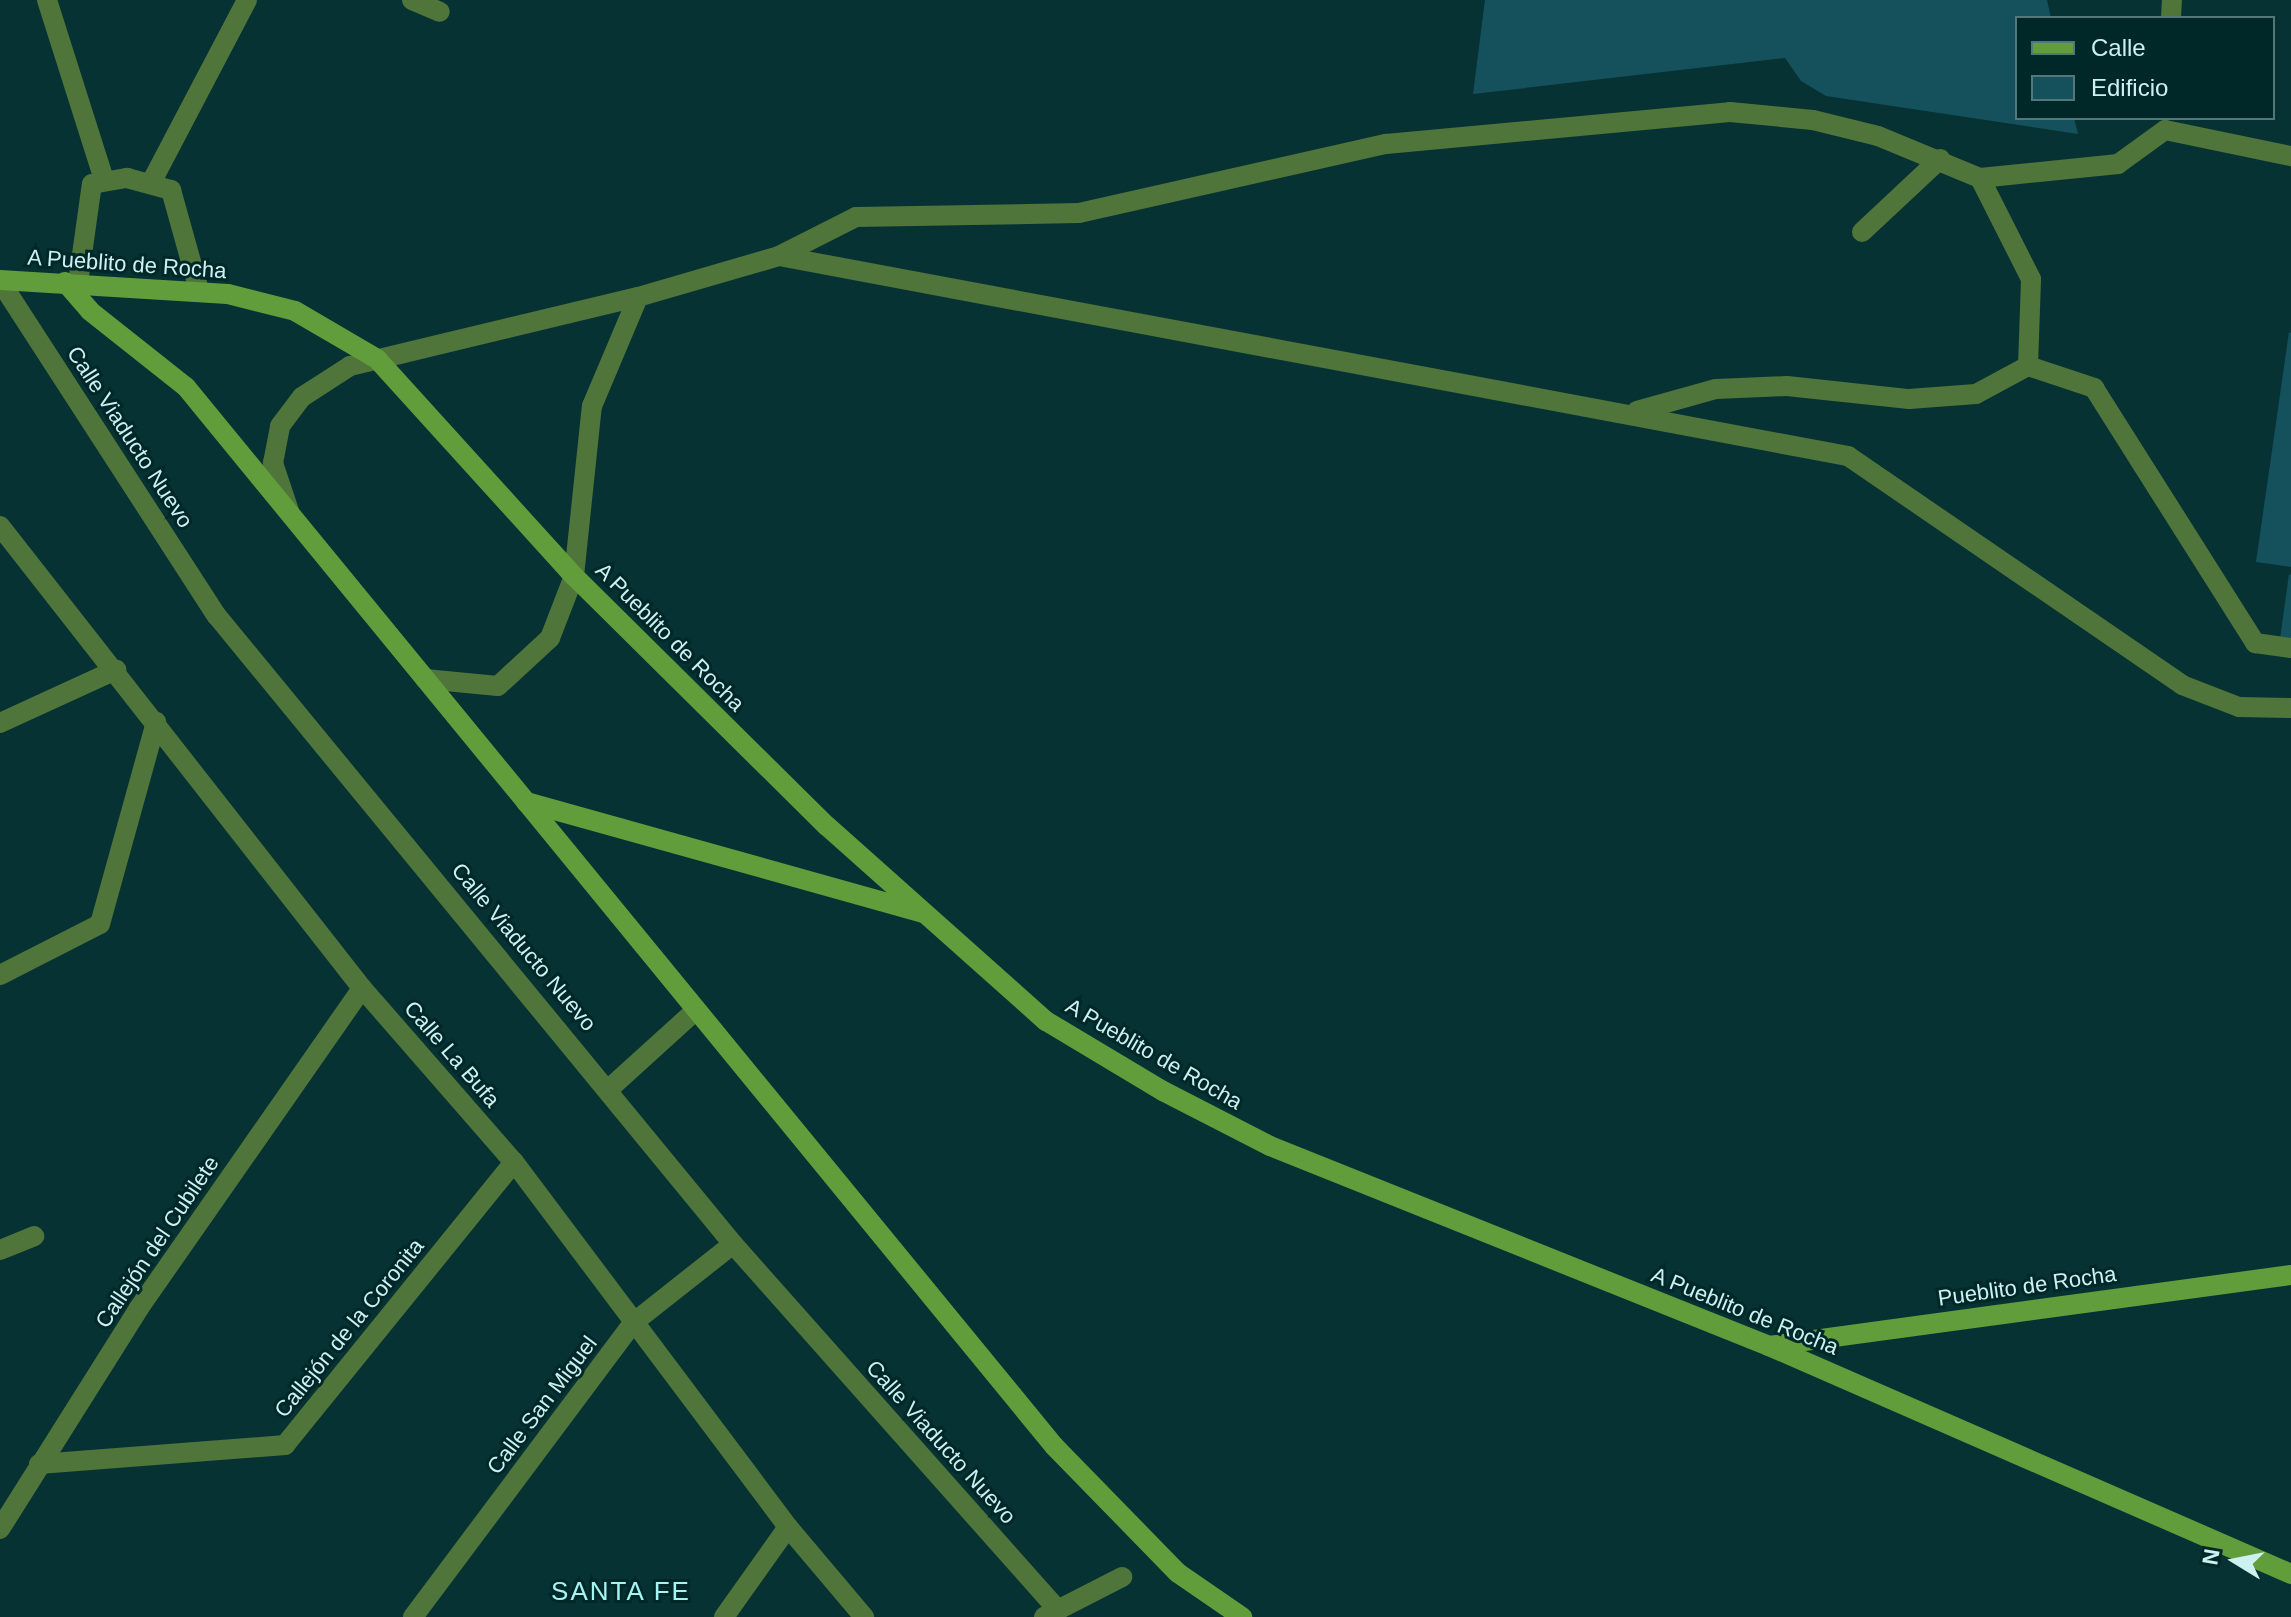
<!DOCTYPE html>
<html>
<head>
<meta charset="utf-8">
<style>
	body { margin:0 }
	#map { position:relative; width:2291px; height:1617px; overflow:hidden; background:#073233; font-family:Arial,sans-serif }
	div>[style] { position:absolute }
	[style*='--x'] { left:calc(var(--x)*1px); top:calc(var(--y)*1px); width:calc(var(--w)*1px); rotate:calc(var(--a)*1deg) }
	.building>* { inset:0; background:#15515d }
	.lane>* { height:20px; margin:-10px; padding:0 10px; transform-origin:10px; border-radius:10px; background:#4f753a }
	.street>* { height:20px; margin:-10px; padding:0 10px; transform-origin:10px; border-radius:10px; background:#4f753a }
	.secondary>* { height:20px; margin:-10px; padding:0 10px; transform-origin:10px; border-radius:10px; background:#619e3b }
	span { translate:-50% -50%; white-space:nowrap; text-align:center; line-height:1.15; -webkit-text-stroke:6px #002829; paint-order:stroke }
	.street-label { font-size:22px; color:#ccf1f0 }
	.quarter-label { font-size:26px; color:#a6f3f3; letter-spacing:2px }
	.legend { position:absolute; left:2015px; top:16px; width:260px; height:104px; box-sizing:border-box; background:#002829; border:2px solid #527879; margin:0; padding:10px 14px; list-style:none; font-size:24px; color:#ccf1f0 }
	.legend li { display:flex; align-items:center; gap:16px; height:40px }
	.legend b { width:40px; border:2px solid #527879 }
	.north { position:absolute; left:2195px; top:1521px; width:80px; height:80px; -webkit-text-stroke:6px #002829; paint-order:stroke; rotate:280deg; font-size:22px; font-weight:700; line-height:32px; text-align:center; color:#ccf1f0 }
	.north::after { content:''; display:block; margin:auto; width:28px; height:36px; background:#ccf1f0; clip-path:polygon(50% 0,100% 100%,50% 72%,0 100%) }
</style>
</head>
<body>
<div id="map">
	<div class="building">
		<i style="clip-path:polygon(1485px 0,2047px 0,2051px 18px,2017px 18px,2017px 118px,2074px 118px,2078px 134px,1826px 96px,1801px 81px,1785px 58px,1473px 94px)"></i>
		<i style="clip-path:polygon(2289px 332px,2291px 333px,2291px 567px,2256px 562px)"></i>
		<i style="clip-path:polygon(2289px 574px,2291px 575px,2291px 641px,2280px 639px)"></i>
	</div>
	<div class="lane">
		<i style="--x:47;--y:0;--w:186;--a:72.4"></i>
		<i style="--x:412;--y:0;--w:30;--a:23"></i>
		<i style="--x:2171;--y:18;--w:18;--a:-87"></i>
		<i style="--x:152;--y:181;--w:204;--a:-62.3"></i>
		<i style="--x:1862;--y:232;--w:107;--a:-43.1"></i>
		<i style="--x:779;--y:256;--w:1088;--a:10.6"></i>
		<i style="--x:1848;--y:456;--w:405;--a:34.4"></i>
		<i style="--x:2182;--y:685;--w:61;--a:21.1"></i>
		<i style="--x:2239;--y:707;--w:52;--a:1.1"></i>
		<i style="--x:78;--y:283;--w:100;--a:-82"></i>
		<i style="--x:92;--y:184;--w:36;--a:-10"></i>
		<i style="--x:127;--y:178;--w:46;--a:15.3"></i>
		<i style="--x:171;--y:190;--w:104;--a:74.4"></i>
		<i style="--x:2028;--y:366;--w:70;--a:18.4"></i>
		<i style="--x:2094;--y:388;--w:302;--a:57.7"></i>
		<i style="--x:2255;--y:643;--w:36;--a:8"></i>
		<i style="--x:1637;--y:411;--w:82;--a:-15.6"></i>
		<i style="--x:1716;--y:389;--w:71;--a:-2.4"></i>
		<i style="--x:1787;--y:386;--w:123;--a:6.1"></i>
		<i style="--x:1909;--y:399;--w:67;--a:-4.3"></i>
		<i style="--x:1976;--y:394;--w:59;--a:-28.3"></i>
		<i style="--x:2028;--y:366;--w:87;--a:-88"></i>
		<i style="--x:2031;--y:279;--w:113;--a:-116.8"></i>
		<i style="--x:289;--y:511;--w:51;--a:-108.4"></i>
		<i style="--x:273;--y:463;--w:38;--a:-79"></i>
		<i style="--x:280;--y:426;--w:36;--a:-53"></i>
		<i style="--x:302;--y:397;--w:57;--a:-32.9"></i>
		<i style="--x:350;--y:366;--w:296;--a:-13.5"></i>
		<i style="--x:638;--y:297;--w:147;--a:-16.2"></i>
		<i style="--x:779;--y:256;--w:86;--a:-26.9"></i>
		<i style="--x:856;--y:217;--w:223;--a:-1"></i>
		<i style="--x:1079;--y:213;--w:315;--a:-12.7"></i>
		<i style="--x:1386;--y:144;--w:345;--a:-5.3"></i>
		<i style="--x:1730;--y:112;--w:83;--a:5.5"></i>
		<i style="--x:1813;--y:120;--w:67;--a:13.8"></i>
		<i style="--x:1878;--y:136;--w:110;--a:22.4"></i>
		<i style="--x:1980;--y:178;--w:139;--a:-5.8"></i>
		<i style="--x:2118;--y:164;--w:58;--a:-35.9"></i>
		<i style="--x:2165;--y:130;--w:129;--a:11.7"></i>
		<i style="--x:425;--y:679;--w:73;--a:5.5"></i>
		<i style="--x:498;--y:686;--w:71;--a:-42.7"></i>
		<i style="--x:550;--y:638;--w:66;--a:-68.8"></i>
		<i style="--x:574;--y:576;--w:171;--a:-84"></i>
		<i style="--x:592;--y:406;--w:118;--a:-67.1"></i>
	</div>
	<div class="street">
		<i style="--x:0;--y:281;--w:399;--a:57.1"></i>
		<i style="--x:217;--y:616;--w:813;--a:50.59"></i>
		<i style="--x:733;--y:1244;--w:488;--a:48.4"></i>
		<i style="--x:0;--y:526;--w:587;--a:51.92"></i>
		<i style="--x:362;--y:988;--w:231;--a:48.9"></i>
		<i style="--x:514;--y:1162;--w:456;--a:53.1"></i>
		<i style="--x:788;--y:1527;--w:118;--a:49.8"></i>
		<i style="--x:0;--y:723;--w:128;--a:-24.6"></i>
		<i style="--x:0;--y:975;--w:112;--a:-27"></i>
		<i style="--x:100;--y:924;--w:210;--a:-74.5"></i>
		<i style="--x:610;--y:1088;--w:116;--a:-42.2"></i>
		<i style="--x:0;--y:1250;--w:37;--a:-22"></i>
		<i style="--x:39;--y:1464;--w:247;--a:-4.4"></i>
		<i style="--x:285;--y:1445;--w:364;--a:-51"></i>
		<i style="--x:0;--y:1529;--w:261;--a:-57.8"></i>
		<i style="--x:139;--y:1308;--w:390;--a:-55.1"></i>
		<i style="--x:413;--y:1617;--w:367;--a:-53.2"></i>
		<i style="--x:633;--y:1323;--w:127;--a:-38.3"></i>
		<i style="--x:724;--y:1617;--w:110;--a:-54.6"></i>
		<i style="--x:1044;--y:1617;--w:88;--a:-27.1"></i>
	</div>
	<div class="secondary">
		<i style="--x:0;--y:280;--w:228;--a:3.5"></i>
		<i style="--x:228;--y:294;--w:69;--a:14.2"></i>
		<i style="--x:295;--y:311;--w:95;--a:30.3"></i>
		<i style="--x:377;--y:359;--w:293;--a:47.8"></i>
		<i style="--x:574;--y:576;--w:356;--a:44.7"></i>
		<i style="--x:827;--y:826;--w:293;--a:41.7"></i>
		<i style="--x:1046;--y:1021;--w:136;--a:30.9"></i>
		<i style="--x:1163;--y:1091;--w:120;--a:27.2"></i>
		<i style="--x:1270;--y:1146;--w:538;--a:21.84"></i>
		<i style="--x:1769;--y:1346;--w:570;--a:23.59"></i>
		<i style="--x:65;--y:282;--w:38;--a:49"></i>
		<i style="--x:90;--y:311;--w:122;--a:38.4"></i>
		<i style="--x:186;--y:387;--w:1369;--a:50.66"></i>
		<i style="--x:1054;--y:1446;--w:177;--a:45.7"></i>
		<i style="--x:1178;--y:1573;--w:78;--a:34.5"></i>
		<i style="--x:526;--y:802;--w:412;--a:15.6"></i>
		<i style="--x:1769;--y:1346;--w:527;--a:-7.75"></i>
	</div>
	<div class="street-label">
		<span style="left:127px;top:264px;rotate:4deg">A Pueblito de Rocha</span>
		<span style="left:130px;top:437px;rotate:57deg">Calle Viaducto Nuevo</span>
		<span style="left:670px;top:637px;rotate:45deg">A Pueblito de Rocha</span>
		<span style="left:524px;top:947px;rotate:50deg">Calle Viaducto Nuevo</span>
		<span style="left:452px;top:1054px;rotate:49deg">Calle La Bufa</span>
		<span style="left:1154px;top:1054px;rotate:30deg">A Pueblito de Rocha</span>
		<span style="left:157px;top:1242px;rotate:-56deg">Callejón del Cubilete</span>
		<span style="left:2027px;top:1286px;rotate:-8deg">Pueblito de Rocha</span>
		<span style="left:1745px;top:1311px;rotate:22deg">A Pueblito de Rocha</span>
		<span style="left:349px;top:1328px;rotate:-51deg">Callejón de la Coronita</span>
		<span style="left:542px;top:1405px;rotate:-53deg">Calle San Miguel</span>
		<span style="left:941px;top:1442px;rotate:48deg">Calle Viaducto Nuevo</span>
	</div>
	<div class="quarter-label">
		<span style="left:621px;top:1592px">SANTA FE</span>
	</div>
	<ul class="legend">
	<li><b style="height:10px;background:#619e3b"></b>Calle</li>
	<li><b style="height:22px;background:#15515d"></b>Edificio</li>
	</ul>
	<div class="north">N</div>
</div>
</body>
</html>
